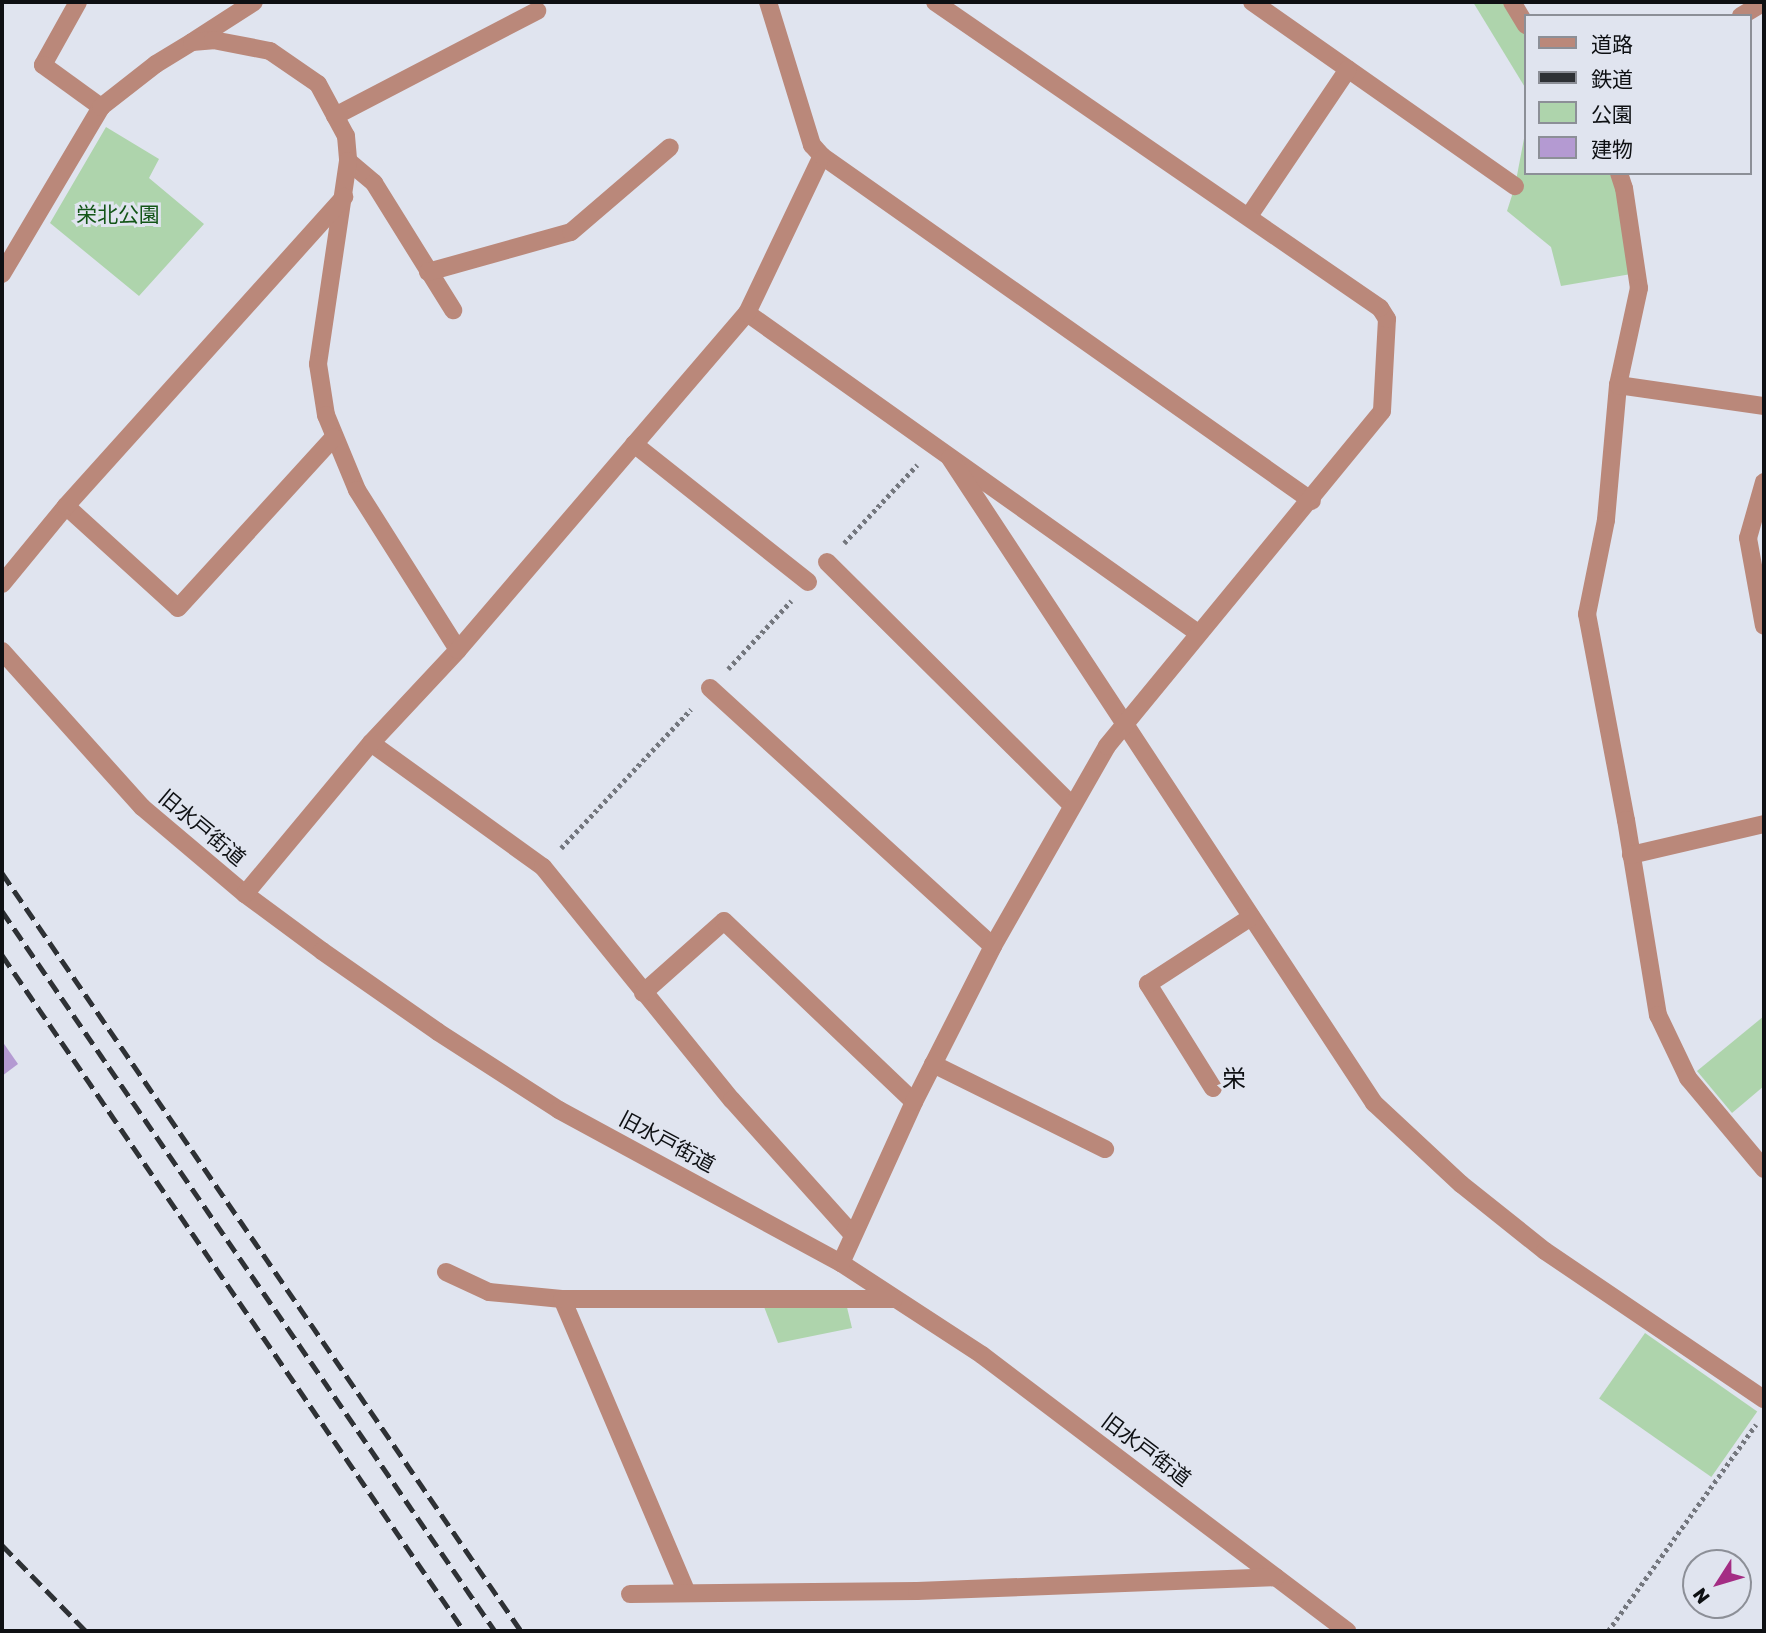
<!DOCTYPE html>
<html>
<head>
<meta charset="utf-8">
<style>
	body { margin:0 }
	#map { position:relative; width:1766px; height:1633px; overflow:hidden; background:#e0e4ef; font-family:Rubik,"Noto Sans JP",sans-serif }
	div>[style] { position:absolute }
	[style*='--x'] { left:calc(var(--x)*1px); top:calc(var(--y)*1px); width:calc(var(--w)*1px); rotate:calc(var(--a)*1deg) }
	.green>* { inset:0; background:#aed4ac; transform-origin:0 0 }
	.building>* { inset:0; background:#b49ad2 }
	.path>* { height:4.5px; margin-top:-2.25px; transform-origin:0; background:repeating-linear-gradient(90deg,#74777e 0 3.5px,transparent 0 7px) }
	.minor>* { height:18px; margin:-9px; padding:0 9px; transform-origin:9px; border-radius:9px; background:#ba887a }
	.rail>* { height:5px; margin-top:-2.5px; transform-origin:0; background:repeating-linear-gradient(90deg,#2e3135 0 14px,transparent 0 21px) }
	span { translate:-50% -50%; white-space:nowrap; text-align:center; line-height:1.15; -webkit-text-stroke:6px #e0e4ef; paint-order:stroke }
	.park-label { font-size:21px; color:#135517 }
	.street-label { font-size:21px; color:#0e1013 }
	.quarter-label { font-size:24px; color:#0e1013 }
	.frame { position:absolute; inset:0; border:4px solid #0e1013; pointer-events:none }
	.legend { position:absolute; left:1524px; top:14px; width:228px; height:161px; box-sizing:border-box; background:#e0e4ef; border:2px solid #8c8f97; margin:0; padding:9px 12px; list-style:none; font-size:21px; color:#0e1013 }
	.legend li { display:flex; align-items:center; gap:14px; height:35px }
	.legend b { width:35px; border:2px solid #8c8f97 }
	.north { position:absolute; left:1682px; top:1549px; width:70px; height:70px; box-sizing:border-box; background:#e0e4ef; border:2px solid #8c8f97; border-radius:50%; rotate:233deg; font-size:19px; font-weight:700; line-height:28px; text-align:center; color:#0e1013 }
	.north::after { content:''; display:block; margin:auto; width:24px; height:32px; background:#a42d84; clip-path:polygon(50% 0,100% 100%,50% 72%,0 100%) }
</style>
</head>
<body>
<div id="map">
	<div class="green">
		<i style="clip-path:polygon(1473px 2px,1512px 2px,1526px 25px,1526px 89px)"></i>
		<i style="clip-path:polygon(106px 127px,159px 159px,149px 178px,204px 224px,139px 296px,50px 223px)"></i>
		<i style="clip-path:polygon(1526px 128px,1526px 173px,1619px 173px,1637px 273px,1561px 286px,1551px 247px,1507px 211px,1515px 186px)"></i>
		<i style="clip-path:polygon(1764px 1016px,1764px 1086px,1732px 1113px,1697px 1071px)"></i>
		<i style="clip-path:polygon(761px 1299px,845px 1299px,852px 1328px,778px 1343px)"></i>
		<i style="left:1645px;top:1333px;width:137px;height:80px;rotate:35deg"></i>
	</div>
	<div class="building">
		<i style="clip-path:polygon(2px 1041px,18px 1064px,2px 1076px)"></i>
	</div>
	<div class="path">
		<i style="--x:844;--y:543;--w:107;--a:-46.9"></i>
		<i style="--x:728;--y:669;--w:93;--a:-47.2"></i>
		<i style="--x:561;--y:848;--w:190;--a:-46.9"></i>
		<i style="--x:1608;--y:1631;--w:254;--a:-54.4"></i>
	</div>
	<div class="minor">
		<i style="--x:78;--y:2;--w:72;--a:119.1"></i>
		<i style="--x:43;--y:65;--w:72;--a:35.9"></i>
		<i style="--x:1252;--y:2;--w:321;--a:35"></i>
		<i style="--x:1512;--y:2;--w:27;--a:59"></i>
		<i style="--x:1741;--y:16;--w:27;--a:-31"></i>
		<i style="--x:195;--y:40;--w:70;--a:-32.8"></i>
		<i style="--x:335;--y:116;--w:228;--a:-27.5"></i>
		<i style="--x:822;--y:156;--w:599;--a:35.15"></i>
		<i style="--x:348;--y:161;--w:34;--a:40"></i>
		<i style="--x:374;--y:183;--w:150;--a:58.1"></i>
		<i style="--x:1619;--y:173;--w:16;--a:72"></i>
		<i style="--x:1624;--y:188;--w:101;--a:81.5"></i>
		<i style="--x:1639;--y:288;--w:99;--a:102.2"></i>
		<i style="--x:1618;--y:385;--w:136;--a:95.1"></i>
		<i style="--x:1606;--y:520;--w:96;--a:101.4"></i>
		<i style="--x:1587;--y:614;--w:210;--a:79.3"></i>
		<i style="--x:1626;--y:820;--w:198;--a:80.7"></i>
		<i style="--x:1658;--y:1015;--w:70;--a:64.5"></i>
		<i style="--x:1688;--y:1078;--w:119;--a:50.1"></i>
		<i style="--x:1249;--y:216;--w:177;--a:-56"></i>
		<i style="--x:428;--y:272;--w:148;--a:-15.6"></i>
		<i style="--x:571;--y:232;--w:130;--a:-40.6"></i>
		<i style="--x:2;--y:274;--w:194;--a:-59.3"></i>
		<i style="--x:101;--y:107;--w:70;--a:-38"></i>
		<i style="--x:156;--y:64;--w:42;--a:-31.4"></i>
		<i style="--x:192;--y:42;--w:21;--a:-5"></i>
		<i style="--x:213;--y:40;--w:58;--a:10.9"></i>
		<i style="--x:270;--y:51;--w:58;--a:34.5"></i>
		<i style="--x:318;--y:84;--w:59;--a:61.7"></i>
		<i style="--x:346;--y:136;--w:25;--a:85"></i>
		<i style="--x:348;--y:161;--w:205;--a:98.4"></i>
		<i style="--x:318;--y:364;--w:52;--a:81.1"></i>
		<i style="--x:326;--y:415;--w:81;--a:67.5"></i>
		<i style="--x:357;--y:490;--w:189;--a:57.7"></i>
		<i style="--x:747;--y:313;--w:553;--a:35.36"></i>
		<i style="--x:1618;--y:385;--w:148;--a:8.2"></i>
		<i style="--x:634;--y:444;--w:222;--a:38.4"></i>
		<i style="--x:950;--y:458;--w:772;--a:56.68"></i>
		<i style="--x:1374;--y:1103;--w:119;--a:43"></i>
		<i style="--x:1461;--y:1184;--w:107;--a:38.6"></i>
		<i style="--x:1545;--y:1251;--w:264;--a:34.1"></i>
		<i style="--x:1764;--y:482;--w:58;--a:105.9"></i>
		<i style="--x:1748;--y:538;--w:89;--a:79.7"></i>
		<i style="--x:66;--y:506;--w:151;--a:42.3"></i>
		<i style="--x:178;--y:608;--w:231;--a:-47.6"></i>
		<i style="--x:827;--y:562;--w:345;--a:44.8"></i>
		<i style="--x:2;--y:584;--w:101;--a:-50.6"></i>
		<i style="--x:66;--y:506;--w:416;--a:-48"></i>
		<i style="--x:2;--y:651;--w:210;--a:48.1"></i>
		<i style="--x:142;--y:807;--w:135;--a:40.2"></i>
		<i style="--x:245;--y:894;--w:96;--a:36.5"></i>
		<i style="--x:322;--y:951;--w:141;--a:34.9"></i>
		<i style="--x:438;--y:1032;--w:144;--a:32.8"></i>
		<i style="--x:559;--y:1110;--w:321;--a:28.5"></i>
		<i style="--x:841;--y:1263;--w:168;--a:33.1"></i>
		<i style="--x:982;--y:1355;--w:458;--a:37.1"></i>
		<i style="--x:710;--y:688;--w:383;--a:42.4"></i>
		<i style="--x:371;--y:743;--w:212;--a:35.8"></i>
		<i style="--x:543;--y:867;--w:300;--a:51"></i>
		<i style="--x:732;--y:1100;--w:181;--a:48.1"></i>
		<i style="--x:1631;--y:855;--w:137;--a:-13.1"></i>
		<i style="--x:245;--y:894;--w:197;--a:-50.2"></i>
		<i style="--x:371;--y:743;--w:127;--a:-46.9"></i>
		<i style="--x:458;--y:650;--w:444;--a:-49.4"></i>
		<i style="--x:747;--y:313;--w:174;--a:-64.5"></i>
		<i style="--x:822;--y:156;--w:15;--a:-132"></i>
		<i style="--x:812;--y:145;--w:150;--a:-107.1"></i>
		<i style="--x:643;--y:993;--w:108;--a:-41.6"></i>
		<i style="--x:724;--y:921;--w:262;--a:43.6"></i>
		<i style="--x:933;--y:1064;--w:192;--a:26.3"></i>
		<i style="--x:1213;--y:1088;--w:123;--a:-122"></i>
		<i style="--x:1148;--y:984;--w:123;--a:-33"></i>
		<i style="--x:841;--y:1263;--w:177;--a:-65.6"></i>
		<i style="--x:914;--y:1102;--w:175;--a:-63.1"></i>
		<i style="--x:993;--y:946;--w:230;--a:-60.3"></i>
		<i style="--x:1107;--y:746;--w:433;--a:-50.6"></i>
		<i style="--x:1382;--y:411;--w:92;--a:-86.9"></i>
		<i style="--x:1387;--y:319;--w:13;--a:-122"></i>
		<i style="--x:1380;--y:308;--w:540;--a:-145.49"></i>
		<i style="--x:446;--y:1272;--w:47;--a:24.9"></i>
		<i style="--x:489;--y:1292;--w:73;--a:5.5"></i>
		<i style="--x:687;--y:1593;--w:319;--a:-113"></i>
		<i style="--x:562;--y:1299;--w:332;--a:0"></i>
		<i style="--x:630;--y:1594;--w:287;--a:-0.6"></i>
		<i style="--x:917;--y:1591;--w:359;--a:-2.2"></i>
	</div>
	<div class="rail">
		<i style="--x:2;--y:873;--w:919;--a:55.6"></i>
		<i style="--x:2;--y:911;--w:873;--a:55.6"></i>
		<i style="--x:2;--y:955;--w:819;--a:55.65"></i>
		<i style="--x:2;--y:1545;--w:120;--a:45.7"></i>
	</div>
	<div class="park-label">
		<span style="left:118px;top:215px">栄北公園</span>
	</div>
	<div class="street-label">
		<span style="left:202px;top:828px;rotate:40deg">旧水戸街道</span>
		<span style="left:667px;top:1142px;rotate:28deg">旧水戸街道</span>
		<span style="left:1146px;top:1450px;rotate:37deg">旧水戸街道</span>
	</div>
	<div class="quarter-label">
		<span style="left:1234px;top:1080px">栄</span>
	</div>
	<div class="frame"></div>
	<ul class="legend">
	<li><b style="height:9px;background:#ba887a"></b>道路</li>
	<li><b style="height:9px;background:#2e3135"></b>鉄道</li>
	<li><b style="height:19px;background:#aed4ac"></b>公園</li>
	<li><b style="height:19px;background:#b49ad2"></b>建物</li>
	</ul>
	<div class="north">N</div>
</div>
</body>
</html>
